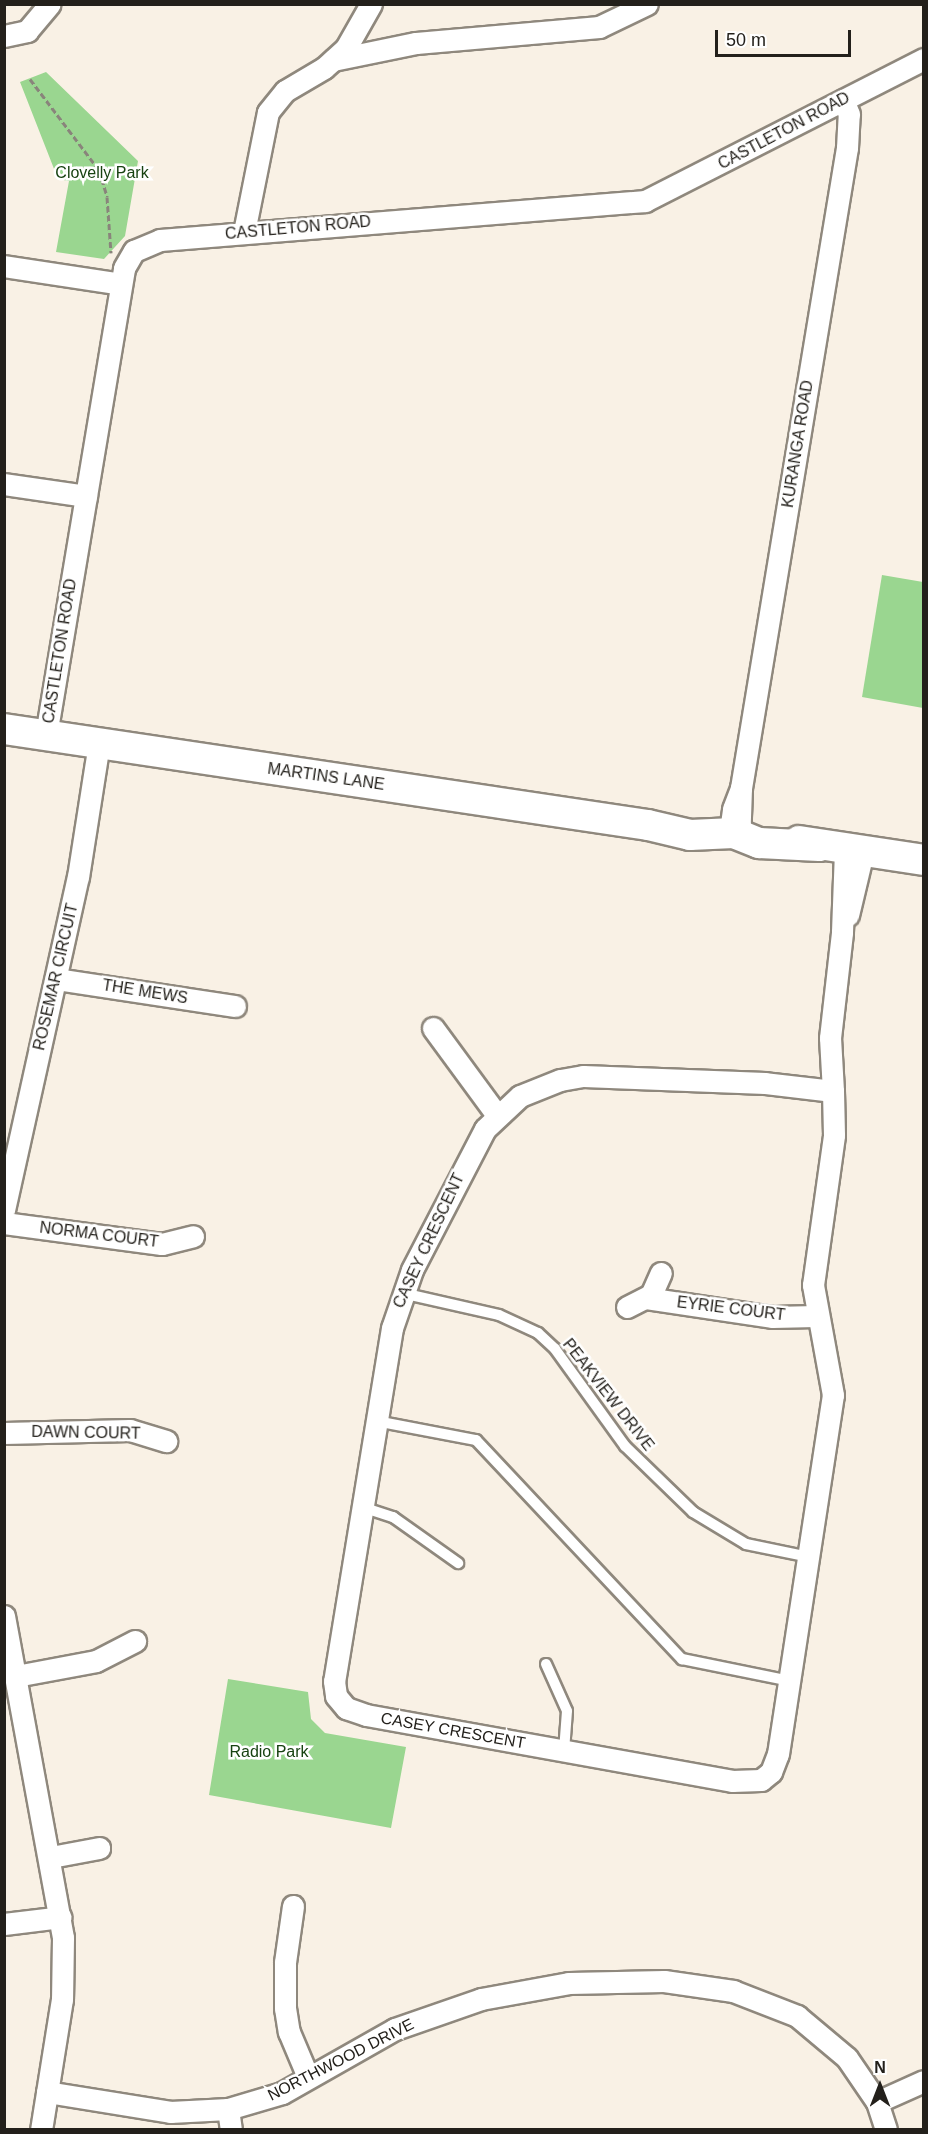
<!DOCTYPE html>
<html>
<head>
<meta charset="utf-8">
<style>
	body { margin:0 }
	#map { position:relative; width:928px; height:2134px; overflow:hidden; background:#f9f1e5; font-family:Helvetica,sans-serif }
	div>[style] { position:absolute }
	[style*='--x'] { left:calc(var(--x)*1px); top:calc(var(--y)*1px); width:calc(var(--w)*1px); rotate:calc(var(--a)*1deg) }
	.green>* { inset:0; background:#9ad690 }
	.path>* { height:3px; margin-top:-1.5px; transform-origin:0; background:repeating-linear-gradient(90deg,#89847b 0 6px,transparent 0 9px) }
	.roads { filter:drop-shadow(2px 0 #8f887d) drop-shadow(-2px 0 #8f887d) drop-shadow(0 2px #8f887d) drop-shadow(0 -2px #8f887d) }
	.lane>* { height:10px; margin:-5px; padding:0 5px; transform-origin:5px; border-radius:5px; background:#fff }
	.street>* { height:21px; margin:-10.5px; padding:0 10.5px; transform-origin:10.5px; border-radius:10.5px; background:#fff }
	.secondary>* { height:30px; margin:-15px; padding:0 15px; transform-origin:15px; border-radius:15px; background:#fff }
	span { translate:-50% -50%; white-space:nowrap; text-align:center; line-height:1.15; -webkit-text-stroke:5px #fff; paint-order:stroke }
	.street-label { font-size:16px; color:#23201b }
	.park-label { font-size:16px; color:#174211 }
	.frame { position:absolute; inset:0; border:6px solid #23201b; pointer-events:none }
	.north { position:absolute; left:850px; top:2056px; width:60px; height:60px; -webkit-text-stroke:4px #fff; paint-order:stroke; rotate:0deg; font-size:16px; font-weight:700; line-height:24px; text-align:center; color:#23201b }
	.north::after { content:''; display:block; margin:auto; width:21px; height:27px; background:#23201b; clip-path:polygon(50% 0,100% 100%,50% 72%,0 100%) }
	.scale { position:absolute; left:715px; top:30px; width:136px; height:27px; box-sizing:border-box; border:3px solid #23201b; border-top:0; padding-left:8px; font-size:18px; line-height:21px; white-space:nowrap; color:#23201b; -webkit-text-stroke:4px #fff; paint-order:stroke }
</style>
</head>
<body>
<div id="map">
	<div class="green">
		<i style="clip-path:polygon(46px 72px,138px 161px,125px 236px,104px 259px,56px 252px,69px 181px,58px 179px,20px 82px)"></i>
		<i style="clip-path:polygon(882px 575px,923px 582px,923px 708px,862px 697px)"></i>
		<i style="clip-path:polygon(228px 1679px,308px 1692px,311px 1719px,325px 1733px,406px 1747px,391px 1828px,209px 1795px)"></i>
	</div>
	<div class="path">
		<i style="--x:30;--y:79;--w:114;--a:52.8"></i>
		<i style="--x:99;--y:170;--w:28;--a:73"></i>
		<i style="--x:107;--y:197;--w:56;--a:85.9"></i>
	</div>
	<div class="roads">
		<div class="lane">
			<i style="--x:402;--y:1293;--w:99;--a:12.8"></i>
			<i style="--x:499;--y:1315;--w:43;--a:24.8"></i>
			<i style="--x:538;--y:1333;--w:23;--a:43"></i>
			<i style="--x:555;--y:1349;--w:120;--a:54.2"></i>
			<i style="--x:625;--y:1446;--w:95;--a:44.1"></i>
			<i style="--x:693;--y:1512;--w:62;--a:31.1"></i>
			<i style="--x:746;--y:1544;--w:64;--a:11.7"></i>
			<i style="--x:376;--y:1421;--w:102;--a:10.8"></i>
			<i style="--x:476;--y:1440;--w:301;--a:46.8"></i>
			<i style="--x:682;--y:1659;--w:110;--a:11.5"></i>
			<i style="--x:362;--y:1507;--w:33;--a:18"></i>
			<i style="--x:393;--y:1517;--w:80;--a:35.3"></i>
			<i style="--x:546;--y:1664;--w:51;--a:65.9"></i>
			<i style="--x:567;--y:1711;--w:40;--a:94.3"></i>
		</div>
		<div class="street">
			<i style="--x:4;--y:36;--w:24;--a:-12"></i>
			<i style="--x:27;--y:31;--w:35;--a:-50"></i>
			<i style="--x:333;--y:60;--w:85;--a:-11.6"></i>
			<i style="--x:416;--y:43;--w:184;--a:-5"></i>
			<i style="--x:599;--y:27;--w:53;--a:-25.6"></i>
			<i style="--x:244;--y:232;--w:122;--a:-78.7"></i>
			<i style="--x:268;--y:112;--w:27;--a:-51"></i>
			<i style="--x:285;--y:91;--w:45;--a:-30.5"></i>
			<i style="--x:324;--y:68;--w:30;--a:-42"></i>
			<i style="--x:346;--y:48;--w:51;--a:-60.4"></i>
			<i style="--x:4;--y:266;--w:118;--a:8.7"></i>
			<i style="--x:4;--y:484;--w:83;--a:8.3"></i>
			<i style="--x:46;--y:735;--w:473;--a:-80.5"></i>
			<i style="--x:124;--y:268;--w:20;--a:-60"></i>
			<i style="--x:134;--y:251;--w:28;--a:-23"></i>
			<i style="--x:160;--y:240;--w:487;--a:-4.6"></i>
			<i style="--x:645;--y:201;--w:313;--a:-27"></i>
			<i style="--x:741;--y:788;--w:38;--a:92"></i>
			<i style="--x:740;--y:826;--w:9;--a:131"></i>
			<i style="--x:734;--y:833;--w:9;--a:-108"></i>
			<i style="--x:731;--y:824;--w:15;--a:-82"></i>
			<i style="--x:733;--y:809;--w:22;--a:-69"></i>
			<i style="--x:741;--y:788;--w:649;--a:-80.6"></i>
			<i style="--x:847;--y:148;--w:34;--a:-87"></i>
			<i style="--x:849;--y:114;--w:15;--a:-113"></i>
			<i style="--x:848;--y:915;--w:65;--a:-76.6"></i>
			<i style="--x:56;--y:979;--w:181;--a:8.6"></i>
			<i style="--x:433;--y:1028;--w:108;--a:53.7"></i>
			<i style="--x:833;--y:1091;--w:68;--a:-173.3"></i>
			<i style="--x:765;--y:1083;--w:182;--a:-177.8"></i>
			<i style="--x:583;--y:1076;--w:23;--a:170"></i>
			<i style="--x:560;--y:1080;--w:43;--a:158.2"></i>
			<i style="--x:520;--y:1096;--w:48;--a:136.7"></i>
			<i style="--x:485;--y:1129;--w:159;--a:117.4"></i>
			<i style="--x:412;--y:1270;--w:61;--a:109"></i>
			<i style="--x:392;--y:1328;--w:358;--a:99.3"></i>
			<i style="--x:334;--y:1681;--w:15;--a:82"></i>
			<i style="--x:336;--y:1696;--w:16;--a:50"></i>
			<i style="--x:346;--y:1708;--w:21;--a:19"></i>
			<i style="--x:366;--y:1715;--w:372;--a:10.2"></i>
			<i style="--x:732;--y:1781;--w:29;--a:-2"></i>
			<i style="--x:761;--y:1780;--w:13;--a:-39"></i>
			<i style="--x:771;--y:1772;--w:19;--a:-69"></i>
			<i style="--x:778;--y:1754;--w:363;--a:-81.3"></i>
			<i style="--x:833;--y:1395;--w:112;--a:-100.3"></i>
			<i style="--x:813;--y:1285;--w:151;--a:-82"></i>
			<i style="--x:834;--y:1135;--w:44;--a:-91.3"></i>
			<i style="--x:833;--y:1091;--w:53;--a:-93.2"></i>
			<i style="--x:830;--y:1038;--w:107;--a:-83.5"></i>
			<i style="--x:842;--y:932;--w:82;--a:-87.9"></i>
			<i style="--x:4;--y:1210;--w:341;--a:-77.5"></i>
			<i style="--x:78;--y:877;--w:136;--a:-81.1"></i>
			<i style="--x:4;--y:1223;--w:159;--a:7.6"></i>
			<i style="--x:162;--y:1244;--w:32;--a:-14"></i>
			<i style="--x:646;--y:1298;--w:127;--a:8.6"></i>
			<i style="--x:772;--y:1317;--w:44;--a:-1.3"></i>
			<i style="--x:627;--y:1307;--w:27;--a:-27"></i>
			<i style="--x:651;--y:1295;--w:24;--a:-66"></i>
			<i style="--x:4;--y:1433;--w:126;--a:-1.4"></i>
			<i style="--x:130;--y:1430;--w:38;--a:17"></i>
			<i style="--x:4;--y:1616;--w:327;--a:79.6"></i>
			<i style="--x:63;--y:1938;--w:61;--a:90.9"></i>
			<i style="--x:62;--y:1999;--w:133;--a:99.1"></i>
			<i style="--x:16;--y:1676;--w:81;--a:-10.6"></i>
			<i style="--x:96;--y:1661;--w:44;--a:-27.1"></i>
			<i style="--x:51;--y:1857;--w:49;--a:-10.6"></i>
			<i style="--x:293;--y:1906;--w:57;--a:98.1"></i>
			<i style="--x:285;--y:1962;--w:46;--a:90"></i>
			<i style="--x:285;--y:2008;--w:24;--a:81"></i>
			<i style="--x:289;--y:2032;--w:49;--a:67.1"></i>
			<i style="--x:4;--y:1924;--w:57;--a:-7"></i>
			<i style="--x:47;--y:2092;--w:125;--a:9.2"></i>
			<i style="--x:170;--y:2112;--w:58;--a:-3"></i>
			<i style="--x:228;--y:2109;--w:56;--a:-16.5"></i>
			<i style="--x:282;--y:2093;--w:130;--a:-29.5"></i>
			<i style="--x:395;--y:2029;--w:91;--a:-19.2"></i>
			<i style="--x:481;--y:1999;--w:89;--a:-10.3"></i>
			<i style="--x:569;--y:1983;--w:95;--a:-1.2"></i>
			<i style="--x:664;--y:1981;--w:70;--a:8.2"></i>
			<i style="--x:733;--y:1991;--w:69;--a:21.3"></i>
			<i style="--x:797;--y:2016;--w:65;--a:40"></i>
			<i style="--x:847;--y:2058;--w:53;--a:55.7"></i>
			<i style="--x:877;--y:2102;--w:29;--a:72"></i>
			<i style="--x:877;--y:2102;--w:51;--a:-24.1"></i>
			<i style="--x:228;--y:2109;--w:21;--a:82"></i>
		</div>
		<div class="secondary">
			<i style="--x:4;--y:729;--w:651;--a:8.48"></i>
			<i style="--x:648;--y:825;--w:43;--a:13.4"></i>
			<i style="--x:690;--y:835;--w:44;--a:-2.6"></i>
			<i style="--x:734;--y:833;--w:27;--a:22"></i>
			<i style="--x:759;--y:843;--w:60;--a:2.9"></i>
			<i style="--x:799;--y:841;--w:126;--a:8.6"></i>
		</div>
	</div>
	<div class="street-label">
		<span style="left:784px;top:131px;rotate:-28deg">CASTLETON ROAD</span>
		<span style="left:298px;top:228px;rotate:-5deg">CASTLETON ROAD</span>
		<span style="left:798px;top:444px;rotate:-81deg">KURANGA ROAD</span>
		<span style="left:60px;top:651px;rotate:-81deg">CASTLETON ROAD</span>
		<span style="left:326px;top:777px;rotate:8deg">MARTINS LANE</span>
		<span style="left:56px;top:977px;rotate:-77deg">ROSEMAR CIRCUIT</span>
		<span style="left:145px;top:992px;rotate:9deg">THE MEWS</span>
		<span style="left:99px;top:1235px;rotate:7deg">NORMA COURT</span>
		<span style="left:429px;top:1241px;rotate:-65deg">CASEY CRESCENT</span>
		<span style="left:731px;top:1309px;rotate:7deg">EYRIE COURT</span>
		<span style="left:608px;top:1395px;rotate:52deg">PEAKVIEW DRIVE</span>
		<span style="left:86px;top:1433px;rotate:1deg">DAWN COURT</span>
		<span style="left:453px;top:1731px;rotate:10deg">CASEY CRESCENT</span>
		<span style="left:341px;top:2060px;rotate:-27deg">NORTHWOOD DRIVE</span>
	</div>
	<div class="park-label">
		<span style="left:102px;top:173px">Clovelly Park</span>
		<span style="left:269px;top:1752px">Radio Park</span>
	</div>
	<div class="frame"></div>
	<div class="north">N</div>
	<div class="scale">50 m</div>
</div>
</body>
</html>
